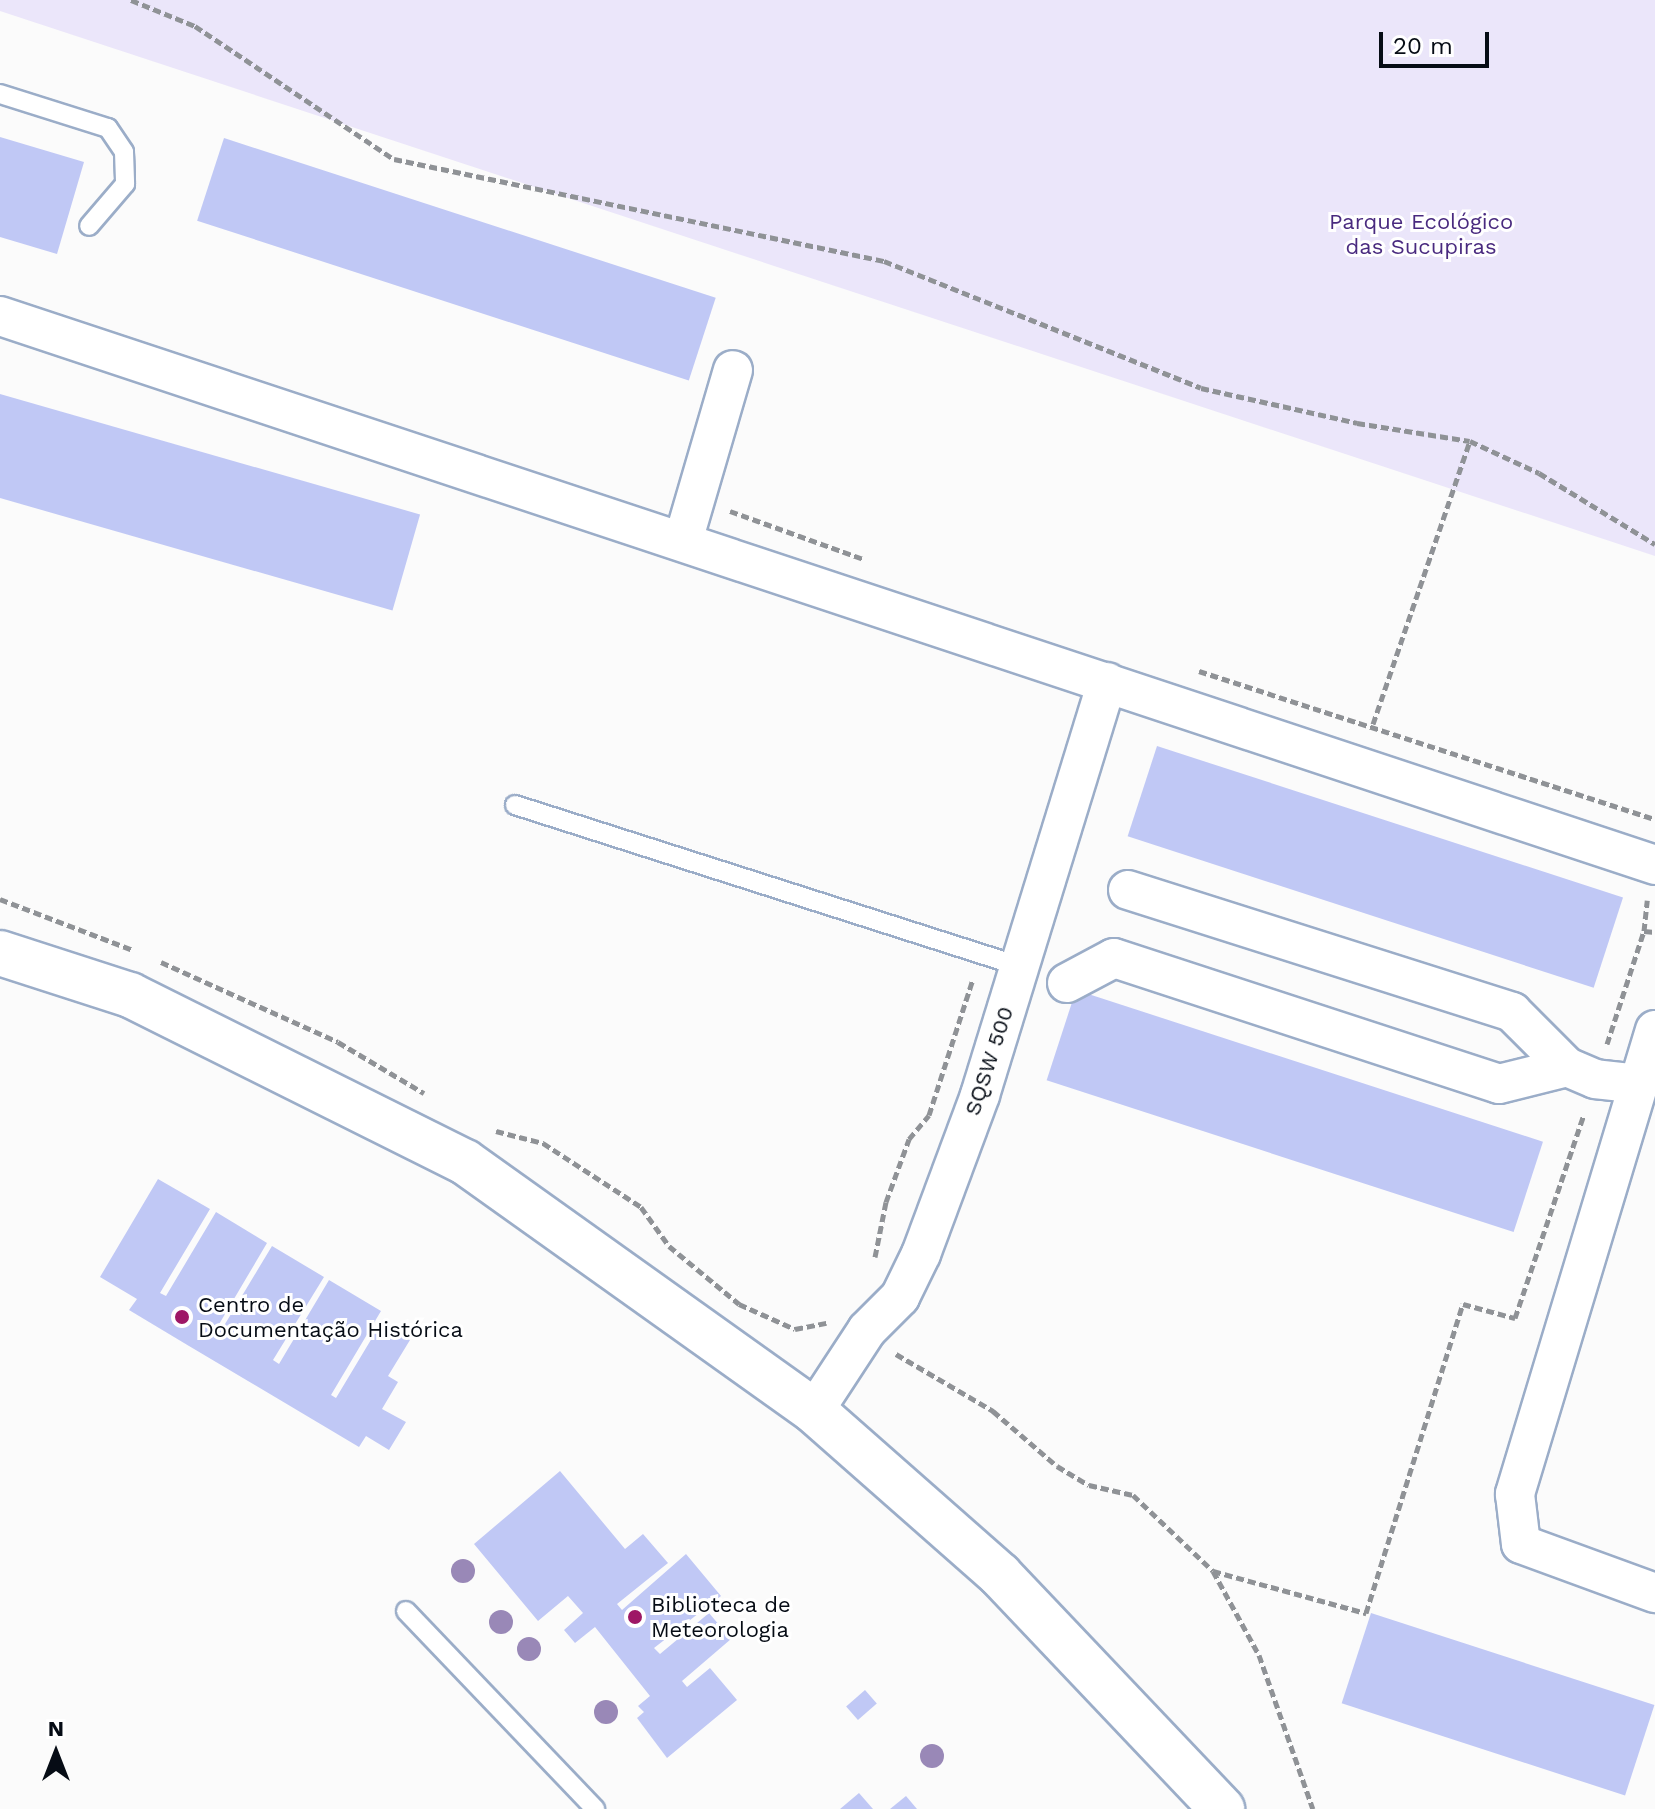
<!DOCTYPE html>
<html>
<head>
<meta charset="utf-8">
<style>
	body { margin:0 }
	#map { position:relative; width:1655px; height:1809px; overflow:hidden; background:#fbfbfb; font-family:"Work Sans",sans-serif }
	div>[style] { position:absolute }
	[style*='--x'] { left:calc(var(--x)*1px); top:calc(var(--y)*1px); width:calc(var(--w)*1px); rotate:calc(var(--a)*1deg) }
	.green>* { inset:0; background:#ebe6fa }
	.building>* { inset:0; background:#c0c8f5; transform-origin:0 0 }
	.path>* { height:5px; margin-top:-2.5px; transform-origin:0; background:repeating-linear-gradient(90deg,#8f9296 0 8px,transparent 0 12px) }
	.roads { filter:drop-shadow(2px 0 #9badc8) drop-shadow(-2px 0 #9badc8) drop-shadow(0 2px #9badc8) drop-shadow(0 -2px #9badc8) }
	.lane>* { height:18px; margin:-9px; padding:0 9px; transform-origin:9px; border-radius:9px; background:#fff }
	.street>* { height:38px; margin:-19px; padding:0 19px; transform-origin:19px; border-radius:19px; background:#fff }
	.secondary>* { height:44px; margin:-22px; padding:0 22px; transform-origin:22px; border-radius:22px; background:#fff }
	.trees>* { width:24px; height:24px; margin:-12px; border-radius:50%; background:#9988b7 }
	.dots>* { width:22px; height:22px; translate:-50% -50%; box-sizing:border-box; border:4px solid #fff; border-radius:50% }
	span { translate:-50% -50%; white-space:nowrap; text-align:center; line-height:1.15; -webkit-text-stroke:6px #fff; paint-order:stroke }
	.park-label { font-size:22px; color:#492a7f }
	.street-label { font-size:22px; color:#060c15 }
	.poi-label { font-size:22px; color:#060c15 }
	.left { translate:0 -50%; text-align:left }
	.north { position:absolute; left:16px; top:1713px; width:80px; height:80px; -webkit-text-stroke:6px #fff; paint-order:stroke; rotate:0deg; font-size:22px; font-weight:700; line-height:32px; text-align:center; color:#060c15 }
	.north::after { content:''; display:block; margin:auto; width:28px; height:36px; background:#060c15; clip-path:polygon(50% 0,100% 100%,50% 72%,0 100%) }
	.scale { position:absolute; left:1379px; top:32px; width:110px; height:36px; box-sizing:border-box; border:4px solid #060c15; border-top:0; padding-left:10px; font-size:24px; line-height:28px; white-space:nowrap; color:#060c15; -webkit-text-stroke:6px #fff; paint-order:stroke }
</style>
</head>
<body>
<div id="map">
	<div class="green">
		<i style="clip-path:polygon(0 0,1655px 0,1655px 556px,0 11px)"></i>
	</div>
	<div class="building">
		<i style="clip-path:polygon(0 137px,84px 162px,57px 254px,0 237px)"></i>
		<i style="left:224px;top:138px;width:517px;height:87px;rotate:18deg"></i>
		<i style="left:0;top:394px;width:437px;height:100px;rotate:16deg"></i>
		<i style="left:1157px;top:746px;width:490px;height:95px;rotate:18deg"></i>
		<i style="left:1076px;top:990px;width:491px;height:95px;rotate:18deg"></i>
		<i style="clip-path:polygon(158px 1179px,210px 1209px,160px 1293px,166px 1296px,216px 1212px,267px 1243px,218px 1326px,222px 1329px,272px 1246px,324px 1277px,273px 1360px,279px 1364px,329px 1280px,381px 1311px,331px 1395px,336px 1398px,381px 1323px,410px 1340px,388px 1376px,398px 1382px,382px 1409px,406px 1422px,389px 1450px,366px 1436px,359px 1447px,189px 1346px,129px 1310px,137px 1299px,100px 1277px)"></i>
		<i style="clip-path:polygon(560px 1471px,625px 1549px,643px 1534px,668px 1563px,617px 1604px,622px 1610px,686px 1554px,721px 1596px,654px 1648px,660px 1654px,709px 1613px,731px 1639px,682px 1681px,687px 1687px,710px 1668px,737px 1700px,667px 1758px,637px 1718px,644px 1712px,638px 1706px,650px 1696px,595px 1627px,575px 1643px,564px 1630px,583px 1613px,568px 1596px,538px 1621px,474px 1544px)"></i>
		<i style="left:1371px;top:1613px;width:298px;height:95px;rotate:18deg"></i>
		<i style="left:865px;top:1690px;width:18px;height:25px;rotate:49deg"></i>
		<i style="clip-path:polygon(859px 1793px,873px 1809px,840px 1809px)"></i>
		<i style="clip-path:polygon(906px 1796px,917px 1809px,890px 1809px)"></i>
	</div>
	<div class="path">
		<i style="--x:131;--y:0;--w:69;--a:22.1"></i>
		<i style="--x:195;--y:26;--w:239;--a:33.8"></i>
		<i style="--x:394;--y:159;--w:501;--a:11.76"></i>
		<i style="--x:884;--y:261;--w:341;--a:21.8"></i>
		<i style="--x:1201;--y:388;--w:160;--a:12.6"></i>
		<i style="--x:1357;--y:423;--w:114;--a:9.1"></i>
		<i style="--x:1470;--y:441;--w:76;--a:24.9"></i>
		<i style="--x:1539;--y:473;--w:136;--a:31.5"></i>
		<i style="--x:730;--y:511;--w:141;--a:19.8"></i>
		<i style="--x:1199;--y:671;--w:479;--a:18"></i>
		<i style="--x:1373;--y:724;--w:299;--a:-71.1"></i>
		<i style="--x:0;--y:899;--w:142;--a:21"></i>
		<i style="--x:1644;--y:931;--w:11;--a:5"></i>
		<i style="--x:161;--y:962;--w:194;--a:24.3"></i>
		<i style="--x:338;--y:1042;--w:100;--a:30.7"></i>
		<i style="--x:1607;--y:1044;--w:119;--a:-71.9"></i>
		<i style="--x:1644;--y:931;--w:31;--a:-84"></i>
		<i style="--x:496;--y:1131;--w:49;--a:14.3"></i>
		<i style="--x:543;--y:1143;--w:117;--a:33.1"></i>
		<i style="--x:641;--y:1207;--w:48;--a:54.3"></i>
		<i style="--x:669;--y:1246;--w:91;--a:39.6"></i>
		<i style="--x:739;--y:1304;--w:61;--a:24.1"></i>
		<i style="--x:795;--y:1329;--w:32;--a:-11"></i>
		<i style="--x:875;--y:1257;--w:56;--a:-78.7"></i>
		<i style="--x:886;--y:1202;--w:67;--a:-69.9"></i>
		<i style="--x:909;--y:1139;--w:31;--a:-50"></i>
		<i style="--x:929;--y:1115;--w:143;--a:-72.1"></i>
		<i style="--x:896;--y:1354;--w:113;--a:30.4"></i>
		<i style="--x:993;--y:1411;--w:84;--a:40.7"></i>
		<i style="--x:1057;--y:1466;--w:37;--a:31"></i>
		<i style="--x:1089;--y:1485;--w:45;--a:12.8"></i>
		<i style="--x:1133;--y:1495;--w:110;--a:43.5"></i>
		<i style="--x:1213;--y:1571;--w:96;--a:61.3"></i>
		<i style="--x:1259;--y:1655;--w:163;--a:70.7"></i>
		<i style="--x:1213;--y:1571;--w:159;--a:15.4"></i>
		<i style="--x:1366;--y:1613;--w:324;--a:-72.6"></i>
		<i style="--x:1463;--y:1304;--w:54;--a:15.1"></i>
		<i style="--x:1515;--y:1318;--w:215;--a:-71.3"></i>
	</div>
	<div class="roads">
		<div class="lane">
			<i style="--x:0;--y:94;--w:113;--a:17.5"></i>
			<i style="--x:108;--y:128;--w:29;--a:56"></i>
			<i style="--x:124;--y:152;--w:32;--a:88"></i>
			<i style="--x:125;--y:184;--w:55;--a:130.6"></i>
			<i style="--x:515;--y:805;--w:529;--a:17.72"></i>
			<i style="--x:406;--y:1611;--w:274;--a:46.3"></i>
		</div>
		<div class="street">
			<i style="--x:0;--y:316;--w:1744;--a:18.35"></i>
			<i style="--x:683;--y:541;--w:178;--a:-73.7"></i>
			<i style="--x:1128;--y:890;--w:403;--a:17.6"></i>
			<i style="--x:1512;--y:1012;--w:78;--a:45"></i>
			<i style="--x:1567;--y:1067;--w:30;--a:23"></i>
			<i style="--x:1595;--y:1079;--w:44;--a:6.5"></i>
			<i style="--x:1067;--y:983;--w:53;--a:-28"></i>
			<i style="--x:1114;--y:958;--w:405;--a:18.1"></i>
			<i style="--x:1499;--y:1084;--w:70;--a:-14"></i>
			<i style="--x:1655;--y:1030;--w:485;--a:106.8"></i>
			<i style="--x:1515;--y:1494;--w:50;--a:83.2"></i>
			<i style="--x:1521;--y:1544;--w:143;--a:20.1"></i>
			<i style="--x:814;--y:1411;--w:97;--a:-56.8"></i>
			<i style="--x:867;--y:1330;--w:47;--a:-45"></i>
			<i style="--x:900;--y:1297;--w:48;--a:-64"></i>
			<i style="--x:921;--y:1254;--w:170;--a:-69.6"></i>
			<i style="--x:980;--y:1095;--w:432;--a:-72.9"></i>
		</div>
		<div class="secondary">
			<i style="--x:0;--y:953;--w:137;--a:17.9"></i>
			<i style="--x:130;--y:995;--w:374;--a:26.5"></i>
			<i style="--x:465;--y:1162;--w:429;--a:35.5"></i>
			<i style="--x:814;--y:1411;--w:248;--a:41.4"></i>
			<i style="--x:1000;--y:1575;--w:323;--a:46.5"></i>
		</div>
	</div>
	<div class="trees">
		<i style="left:463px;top:1571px"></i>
		<i style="left:501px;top:1622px"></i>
		<i style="left:529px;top:1649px"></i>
		<i style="left:606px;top:1712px"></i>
		<i style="left:932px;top:1756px"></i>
	</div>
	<div class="dots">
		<i style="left:182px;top:1317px;background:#9e1766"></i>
		<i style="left:635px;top:1617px;background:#9e1766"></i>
	</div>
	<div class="park-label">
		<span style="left:1421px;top:234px">Parque Ecológico<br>das Sucupiras</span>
	</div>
	<div class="street-label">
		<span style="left:989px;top:1061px;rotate:-72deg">SQSW 500</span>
	</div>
	<div class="poi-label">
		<span class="left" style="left:198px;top:1317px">Centro de<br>Documentação Histórica</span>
		<span class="left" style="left:651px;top:1617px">Biblioteca de<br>Meteorologia</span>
	</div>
	<div class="north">N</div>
	<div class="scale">20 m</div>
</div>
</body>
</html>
